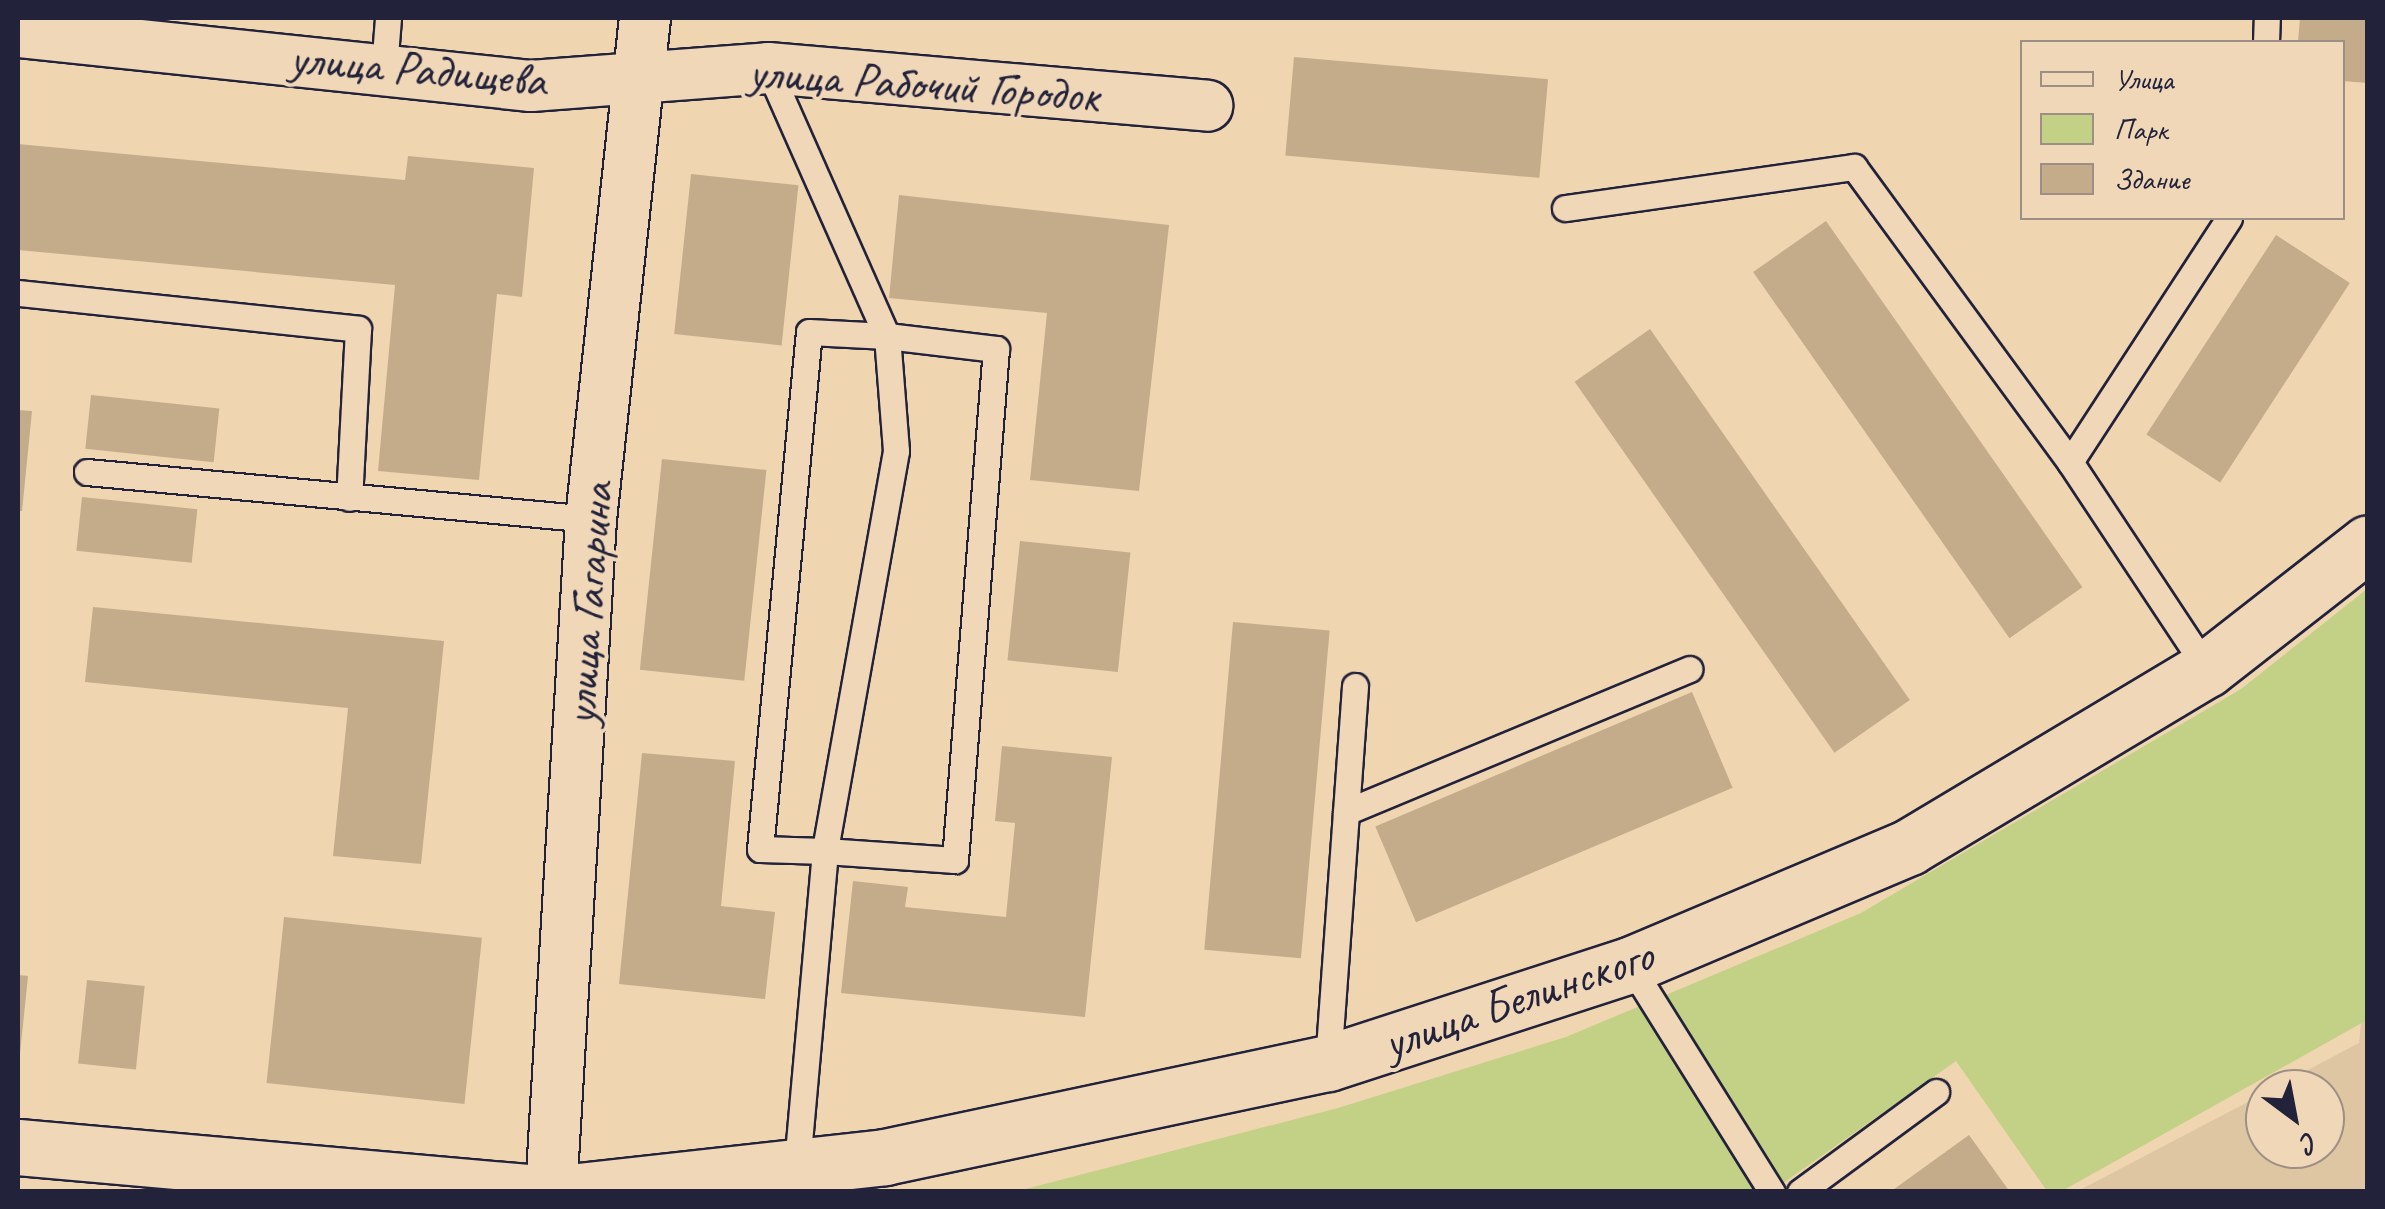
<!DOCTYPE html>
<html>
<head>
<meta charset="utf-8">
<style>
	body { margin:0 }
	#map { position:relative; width:2385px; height:1209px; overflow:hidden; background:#efd5b0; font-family:Caveat,sans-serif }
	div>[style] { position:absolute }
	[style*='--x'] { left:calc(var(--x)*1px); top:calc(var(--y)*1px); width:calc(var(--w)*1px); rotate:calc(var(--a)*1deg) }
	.built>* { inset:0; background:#dec6a3 }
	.green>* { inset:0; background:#c2d185 }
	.building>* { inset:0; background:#c4ac8b; transform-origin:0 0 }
	.roads { filter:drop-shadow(2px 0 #22223b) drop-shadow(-2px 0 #22223b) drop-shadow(0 2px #22223b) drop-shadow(0 -2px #22223b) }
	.lane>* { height:25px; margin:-12.5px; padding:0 12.5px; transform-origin:12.5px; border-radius:12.5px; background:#f0d7b8 }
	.street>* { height:50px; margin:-25px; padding:0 25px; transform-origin:25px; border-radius:25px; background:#f0d7b8 }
	.secondary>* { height:55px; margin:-27.5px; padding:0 27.5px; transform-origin:27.5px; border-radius:27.5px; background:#f0d7b8 }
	span { translate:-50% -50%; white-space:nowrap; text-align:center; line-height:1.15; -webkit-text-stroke:8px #f0d7b8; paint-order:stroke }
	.street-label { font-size:48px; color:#22223b }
	.frame { position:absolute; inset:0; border:20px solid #22223b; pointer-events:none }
	.legend { position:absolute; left:2020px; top:40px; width:325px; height:180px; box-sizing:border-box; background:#f0d7b8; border:2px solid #9e8f86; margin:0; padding:12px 18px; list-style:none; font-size:30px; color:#22223b }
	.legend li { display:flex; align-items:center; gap:20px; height:50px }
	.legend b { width:50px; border:2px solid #9e8f86 }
	.north { position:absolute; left:2245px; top:1069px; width:100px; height:100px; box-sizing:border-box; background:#f0d7b8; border:2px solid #9e8f86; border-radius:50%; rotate:148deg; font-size:28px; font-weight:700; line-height:40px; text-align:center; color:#22223b }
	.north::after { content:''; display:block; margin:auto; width:35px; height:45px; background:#22223b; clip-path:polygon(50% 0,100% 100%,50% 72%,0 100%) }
</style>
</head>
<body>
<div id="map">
	<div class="built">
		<i style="clip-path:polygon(2367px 965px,2367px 1191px,2076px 1192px,2265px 1093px,2265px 1149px,2325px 1149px,2325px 1089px,2272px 1089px,2359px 1043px)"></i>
	</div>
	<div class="green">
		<i style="clip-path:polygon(2367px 589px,2367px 1020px,2062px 1191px,2047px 1191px,1956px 1061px,1772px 1191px,1014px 1192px,1338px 1108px,1566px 1037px,1861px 913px,2241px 689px)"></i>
	</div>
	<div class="building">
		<i style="clip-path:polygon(2300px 18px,2368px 18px,2368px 83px,2342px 81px,2342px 42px,2298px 42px)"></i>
		<i style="left:1294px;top:57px;width:255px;height:99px;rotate:5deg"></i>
		<i style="clip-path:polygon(18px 144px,405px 180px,408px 156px,534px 168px,522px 297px,497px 294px,479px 480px,378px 471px,395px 285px,18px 250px)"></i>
		<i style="left:691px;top:174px;width:108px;height:161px;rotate:6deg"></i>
		<i style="clip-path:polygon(899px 195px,1169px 225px,1139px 491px,1030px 480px,1047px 313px,889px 298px)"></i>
		<i style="left:1826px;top:221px;width:447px;height:89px;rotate:55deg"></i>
		<i style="left:2276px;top:235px;width:88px;height:238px;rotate:33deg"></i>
		<i style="left:1650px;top:329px;width:453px;height:92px;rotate:55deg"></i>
		<i style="left:91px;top:395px;width:129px;height:54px;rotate:6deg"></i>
		<i style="clip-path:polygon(18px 410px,32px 411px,22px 511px,18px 511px)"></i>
		<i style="left:662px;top:459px;width:105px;height:212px;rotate:6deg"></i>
		<i style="left:82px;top:497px;width:116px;height:54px;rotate:6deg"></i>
		<i style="left:1020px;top:541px;width:111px;height:120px;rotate:6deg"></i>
		<i style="clip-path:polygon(93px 607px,444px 641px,421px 864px,333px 856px,348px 708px,85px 682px)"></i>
		<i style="left:1233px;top:622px;width:97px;height:329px;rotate:5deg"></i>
		<i style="left:1692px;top:692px;width:104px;height:344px;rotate:67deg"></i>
		<i style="clip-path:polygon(1002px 746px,1112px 757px,1085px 1017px,841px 993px,853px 881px,908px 887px,905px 907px,1006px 917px,1015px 823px,995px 821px)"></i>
		<i style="clip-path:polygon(642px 753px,735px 761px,721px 906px,775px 912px,765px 999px,619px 984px)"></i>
		<i style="left:284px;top:917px;width:199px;height:167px;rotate:6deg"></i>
		<i style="clip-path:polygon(18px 975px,28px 976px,20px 1054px,18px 1054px)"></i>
		<i style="left:87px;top:980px;width:58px;height:84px;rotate:6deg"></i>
		<i style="clip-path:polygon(1969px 1135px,2010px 1192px,1890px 1192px)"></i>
	</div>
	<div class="roads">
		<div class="lane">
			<i style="--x:2266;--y:42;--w:24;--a:-88"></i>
			<i style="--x:384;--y:68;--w:50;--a:-85.4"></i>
			<i style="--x:768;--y:68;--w:293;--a:66.1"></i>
			<i style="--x:887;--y:336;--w:110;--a:6.8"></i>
			<i style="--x:996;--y:349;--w:513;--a:94.59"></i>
			<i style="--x:955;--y:860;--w:130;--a:-176"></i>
			<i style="--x:825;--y:851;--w:65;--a:-178.2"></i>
			<i style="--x:760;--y:849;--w:519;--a:-84.59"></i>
			<i style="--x:809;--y:332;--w:78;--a:2.9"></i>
			<i style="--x:887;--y:336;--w:115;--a:85.5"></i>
			<i style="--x:896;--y:451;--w:406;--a:100.1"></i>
			<i style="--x:825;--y:851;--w:317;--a:95.1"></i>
			<i style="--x:1565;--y:208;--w:292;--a:-8.1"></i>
			<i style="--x:1854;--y:167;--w:366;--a:53.8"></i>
			<i style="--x:2070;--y:462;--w:248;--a:56.5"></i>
			<i style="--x:18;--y:293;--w:342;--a:6"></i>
			<i style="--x:358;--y:329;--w:169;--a:93"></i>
			<i style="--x:2070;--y:462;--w:291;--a:-56.9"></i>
			<i style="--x:87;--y:472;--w:506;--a:5.33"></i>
			<i style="--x:1346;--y:812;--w:372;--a:-22.6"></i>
			<i style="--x:1630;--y:965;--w:268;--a:58"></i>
			<i style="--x:1328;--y:1063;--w:378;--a:-85.9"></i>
			<i style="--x:1800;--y:1192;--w:169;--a:-36.3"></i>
		</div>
		<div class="street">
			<i style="--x:18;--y:32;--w:516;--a:6.01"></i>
			<i style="--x:531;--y:86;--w:238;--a:-4.3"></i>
			<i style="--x:768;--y:68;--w:441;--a:4.9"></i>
			<i style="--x:551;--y:1192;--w:674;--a:-86.6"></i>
			<i style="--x:591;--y:519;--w:504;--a:-83.85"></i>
		</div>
		<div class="secondary">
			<i style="--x:18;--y:1147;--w:511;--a:5.05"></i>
			<i style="--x:569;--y:1192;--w:318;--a:-6.3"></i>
			<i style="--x:885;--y:1157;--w:453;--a:-12"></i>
			<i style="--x:1328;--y:1063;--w:318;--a:-18"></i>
			<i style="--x:1630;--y:965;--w:303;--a:-22.9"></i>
			<i style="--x:1909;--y:847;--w:347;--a:-30.9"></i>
			<i style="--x:2207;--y:669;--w:204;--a:-38"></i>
		</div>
	</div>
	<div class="street-label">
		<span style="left:418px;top:69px;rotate:5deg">улица Радищева</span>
		<span style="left:924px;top:84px;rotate:4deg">улица Рабочий Городок</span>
		<span style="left:588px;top:604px;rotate:-86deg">улица Гагарина</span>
		<span style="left:1518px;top:999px;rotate:-19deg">улица Белинского</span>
	</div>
	<div class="frame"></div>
	<ul class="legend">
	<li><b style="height:12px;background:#f0d7b8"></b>Улица</li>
	<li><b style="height:28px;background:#c2d185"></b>Парк</li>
	<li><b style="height:28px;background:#c4ac8b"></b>Здание</li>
	</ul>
	<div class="north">С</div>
</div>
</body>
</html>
